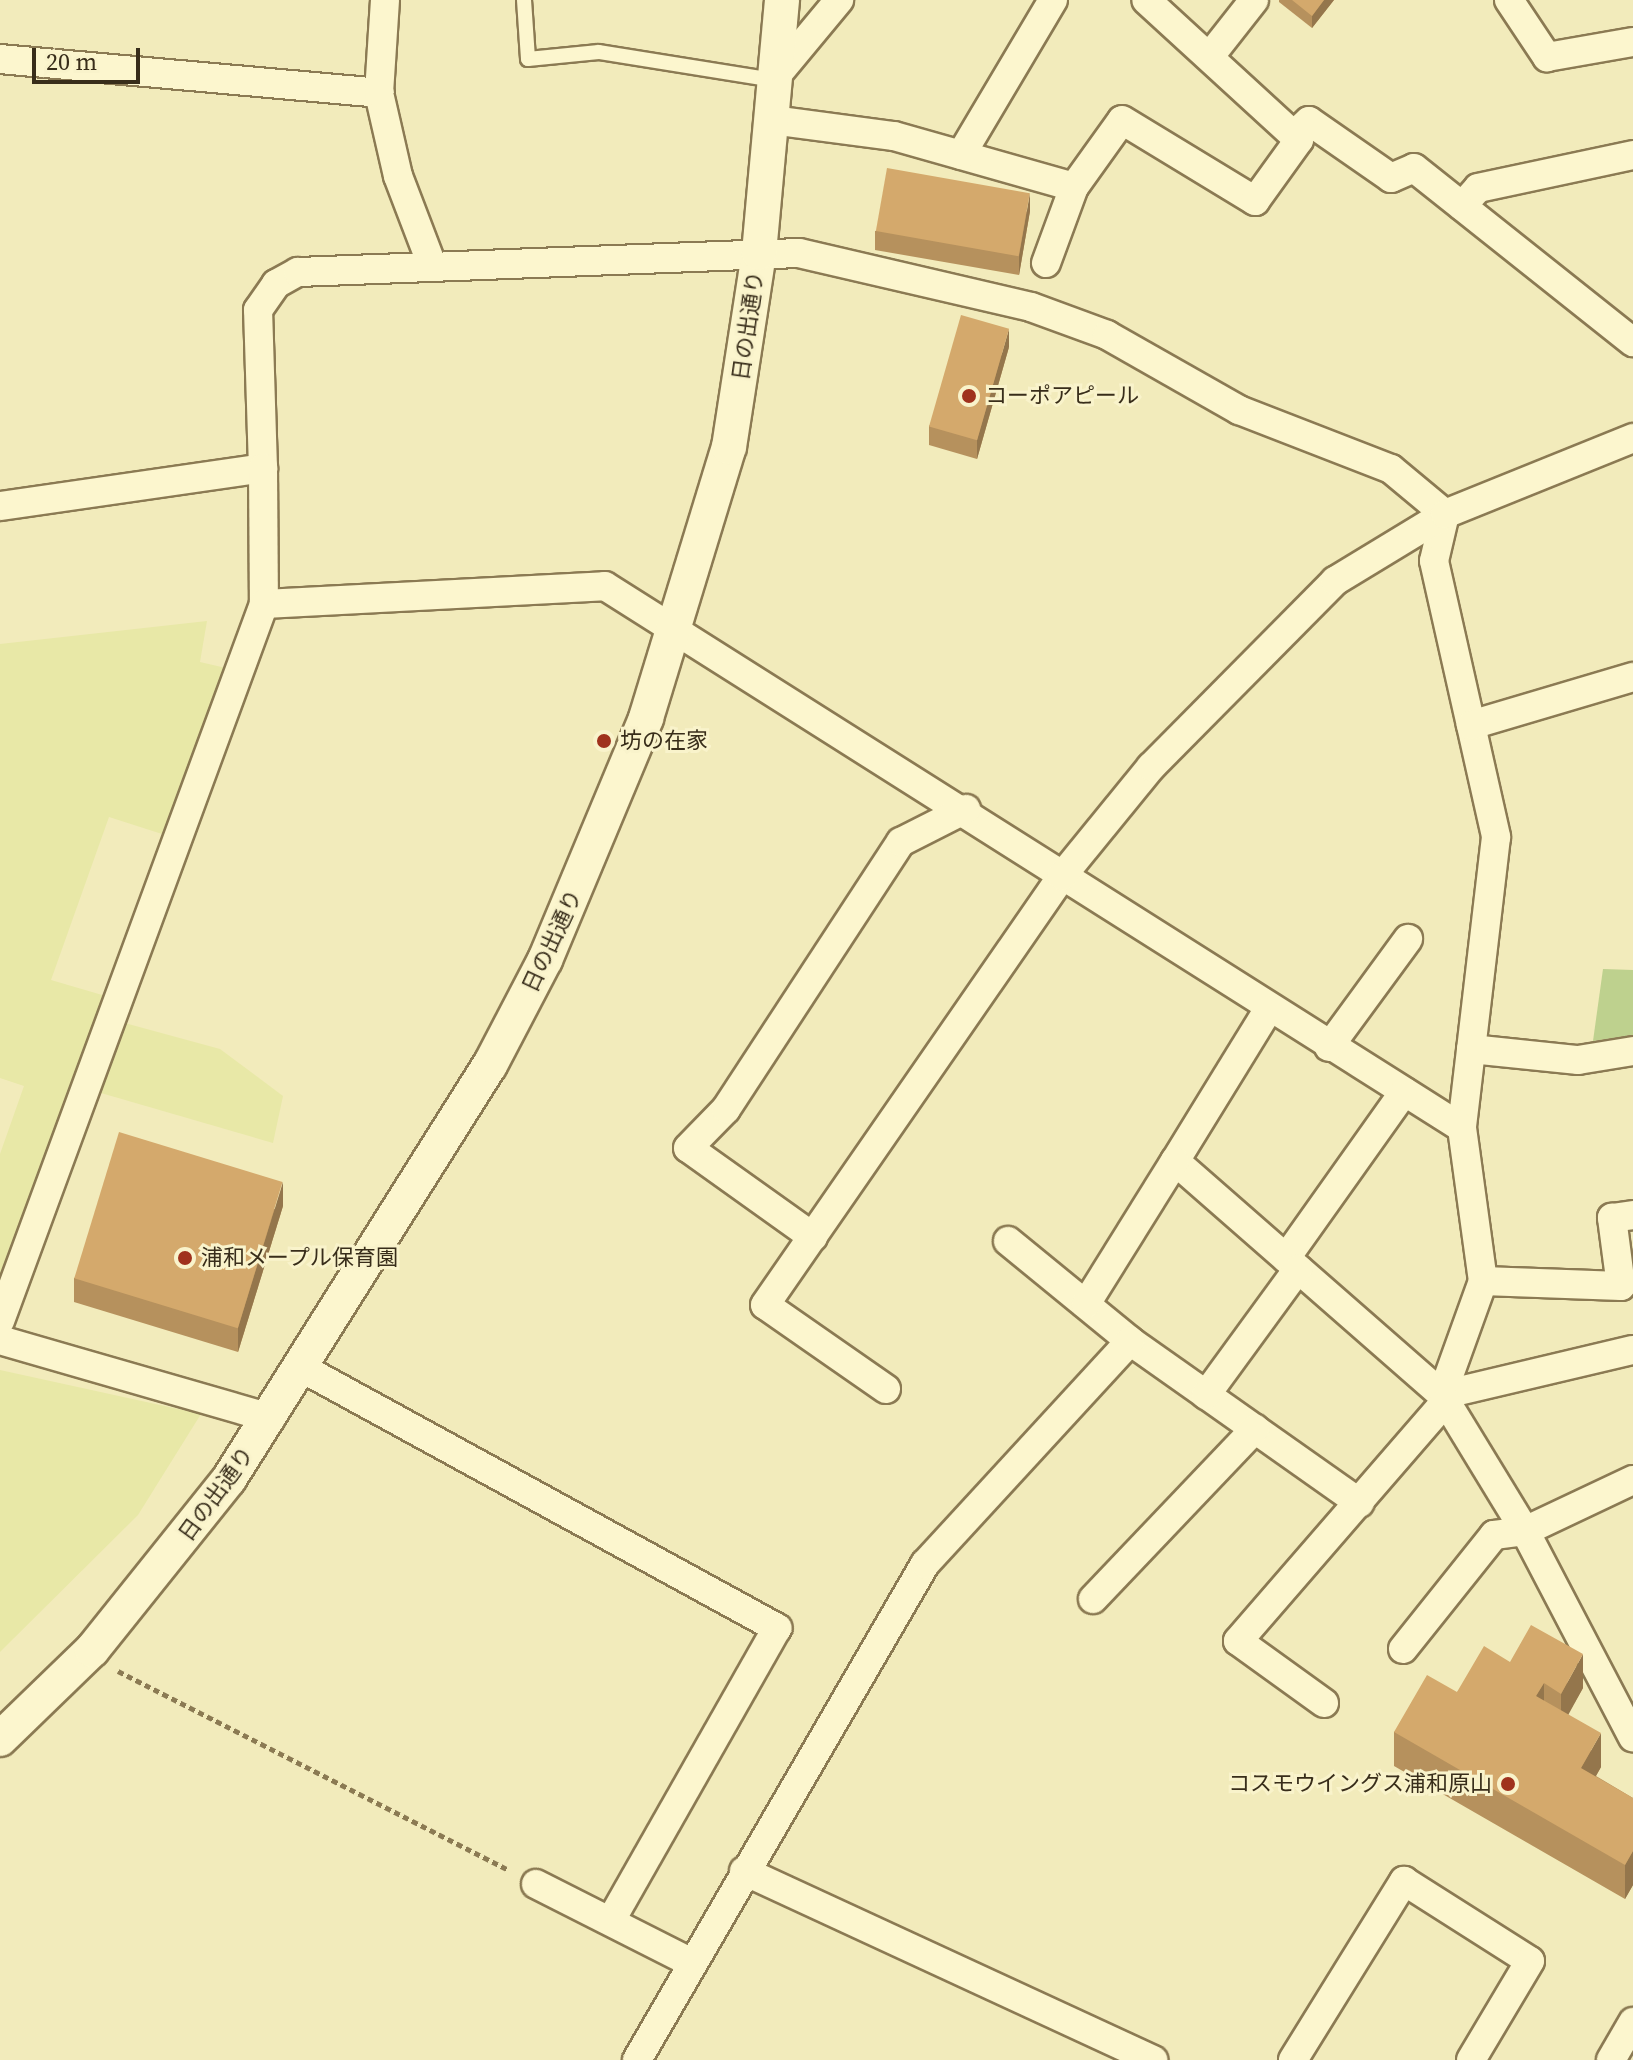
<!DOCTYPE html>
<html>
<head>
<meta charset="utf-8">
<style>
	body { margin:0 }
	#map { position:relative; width:1633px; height:2060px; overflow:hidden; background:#f2ebbb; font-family:"Source Serif 4","Noto Sans JP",serif }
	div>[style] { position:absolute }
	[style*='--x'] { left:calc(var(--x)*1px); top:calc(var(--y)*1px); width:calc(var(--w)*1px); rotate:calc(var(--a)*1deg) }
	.farmland>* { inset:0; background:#e8e8a7 }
	.green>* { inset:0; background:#bed18e }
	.path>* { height:5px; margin-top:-2.5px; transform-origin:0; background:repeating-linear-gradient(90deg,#8b7a53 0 6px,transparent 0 10px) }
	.roads { filter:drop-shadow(2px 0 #8b7a53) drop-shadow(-2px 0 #8b7a53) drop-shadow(0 2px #8b7a53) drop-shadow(0 -2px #8b7a53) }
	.service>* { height:14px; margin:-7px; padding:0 7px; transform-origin:7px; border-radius:7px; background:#fcf6ce }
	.minor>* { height:28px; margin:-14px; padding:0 14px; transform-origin:14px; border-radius:14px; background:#fcf6ce }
	.tertiary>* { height:34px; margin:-17px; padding:0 17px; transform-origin:17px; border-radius:17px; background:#fcf6ce }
	.wall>* { inset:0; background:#b6915d }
	.shaded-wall>* { inset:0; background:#94764c }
	.building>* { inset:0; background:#d4a96c; transform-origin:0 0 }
	.dots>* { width:22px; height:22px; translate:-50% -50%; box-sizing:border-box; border:4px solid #f9f3cb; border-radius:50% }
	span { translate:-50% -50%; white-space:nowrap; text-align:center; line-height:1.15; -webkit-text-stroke:6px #f9f3cb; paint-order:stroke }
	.street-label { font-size:22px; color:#382d1a }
	.poi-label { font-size:22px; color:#382d1a }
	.left { translate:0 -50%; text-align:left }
	.right { translate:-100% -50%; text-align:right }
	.scale { position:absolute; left:32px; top:48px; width:108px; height:36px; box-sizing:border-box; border:4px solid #382d1a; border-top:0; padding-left:10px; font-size:24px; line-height:28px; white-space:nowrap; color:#382d1a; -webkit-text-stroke:6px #f9f3cb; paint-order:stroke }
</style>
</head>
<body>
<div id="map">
	<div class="farmland">
		<i style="clip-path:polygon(207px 621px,200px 662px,226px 668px,162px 834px,109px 817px,51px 980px,109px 997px,0 1293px,0 1154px,24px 1086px,0 1078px,0 644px)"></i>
		<i style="clip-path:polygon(121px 1022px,220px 1049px,283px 1096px,273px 1143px,101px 1093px)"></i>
		<i style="clip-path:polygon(0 1370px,201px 1414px,138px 1515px,0 1652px)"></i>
	</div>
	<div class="green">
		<i style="clip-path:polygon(1603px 969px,1633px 970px,1633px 1035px,1593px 1041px)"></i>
	</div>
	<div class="path">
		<i style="--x:118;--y:1671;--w:438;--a:27"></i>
	</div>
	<div class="roads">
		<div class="service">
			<i style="--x:524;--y:0;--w:59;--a:86.1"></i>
			<i style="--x:528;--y:59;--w:71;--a:-5.6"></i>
			<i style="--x:599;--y:52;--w:177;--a:9.1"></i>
		</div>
		<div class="minor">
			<i style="--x:1509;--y:0;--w:69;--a:56.3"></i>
			<i style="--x:1547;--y:57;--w:87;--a:-9.9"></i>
			<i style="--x:1210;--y:56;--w:71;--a:-51.8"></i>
			<i style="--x:0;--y:59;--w:381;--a:5.1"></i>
			<i style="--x:379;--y:93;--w:85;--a:77.1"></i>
			<i style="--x:398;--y:176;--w:95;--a:69.1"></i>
			<i style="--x:776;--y:76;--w:99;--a:-50.3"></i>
			<i style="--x:379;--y:93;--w:93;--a:-86.3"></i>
			<i style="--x:772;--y:120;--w:123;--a:7.5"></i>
			<i style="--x:894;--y:136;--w:187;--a:15.8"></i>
			<i style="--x:1295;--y:134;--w:19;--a:-43"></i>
			<i style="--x:1309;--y:121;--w:100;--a:34.8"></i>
			<i style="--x:1391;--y:178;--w:25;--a:-23"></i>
			<i style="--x:1414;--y:168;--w:280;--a:38.5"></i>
			<i style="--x:961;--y:155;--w:180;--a:-59.3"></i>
			<i style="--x:1462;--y:206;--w:24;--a:-48"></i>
			<i style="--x:1478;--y:188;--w:158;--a:-12"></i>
			<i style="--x:1046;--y:263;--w:81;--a:-69.8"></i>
			<i style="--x:1074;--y:187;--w:82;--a:-54.4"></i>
			<i style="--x:1122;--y:120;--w:156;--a:31.3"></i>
			<i style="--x:1255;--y:201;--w:75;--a:-54.2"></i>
			<i style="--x:1299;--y:140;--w:207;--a:-137.5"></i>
			<i style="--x:263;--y:468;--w:158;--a:-91.8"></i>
			<i style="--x:258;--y:310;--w:32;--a:-55"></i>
			<i style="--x:276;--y:284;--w:25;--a:-29"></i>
			<i style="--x:298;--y:272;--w:501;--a:-2.17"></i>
			<i style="--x:799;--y:253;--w:238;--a:13.1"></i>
			<i style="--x:1031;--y:307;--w:81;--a:20.2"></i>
			<i style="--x:1107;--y:335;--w:152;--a:29.6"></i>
			<i style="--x:1239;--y:410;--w:163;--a:21.2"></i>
			<i style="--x:1391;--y:469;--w:70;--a:39.8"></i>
			<i style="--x:1445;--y:514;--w:48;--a:103.2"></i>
			<i style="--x:1434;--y:561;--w:283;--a:77.3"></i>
			<i style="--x:1496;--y:837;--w:293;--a:96.7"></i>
			<i style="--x:1462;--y:1128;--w:154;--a:82.2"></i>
			<i style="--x:1483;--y:1281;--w:121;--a:109.8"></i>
			<i style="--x:1442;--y:1395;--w:159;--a:58.6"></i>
			<i style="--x:1525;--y:1531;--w:233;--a:62.4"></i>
			<i style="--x:0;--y:506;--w:266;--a:-8.2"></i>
			<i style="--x:263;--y:468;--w:136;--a:89.6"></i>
			<i style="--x:264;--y:604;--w:341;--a:-3"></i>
			<i style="--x:605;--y:586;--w:1014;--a:32.31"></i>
			<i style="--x:1471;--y:725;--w:169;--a:-16.5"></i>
			<i style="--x:1268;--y:1010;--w:177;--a:121.6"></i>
			<i style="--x:1175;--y:1161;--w:355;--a:41.2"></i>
			<i style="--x:1442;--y:1395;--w:196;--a:-13.3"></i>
			<i style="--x:1329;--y:1047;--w:134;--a:-53.8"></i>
			<i style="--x:1471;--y:1049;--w:108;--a:5.9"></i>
			<i style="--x:1578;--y:1060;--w:56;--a:-9.3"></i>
			<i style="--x:813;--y:1237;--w:153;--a:-144.5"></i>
			<i style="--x:688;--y:1148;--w:54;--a:-45.7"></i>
			<i style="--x:726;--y:1109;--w:319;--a:-56.8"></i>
			<i style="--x:901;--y:842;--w:73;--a:-26.9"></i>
			<i style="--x:1008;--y:1241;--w:158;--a:39.3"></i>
			<i style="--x:1130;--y:1341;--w:281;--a:35.2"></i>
			<i style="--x:1286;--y:1258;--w:204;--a:-54.6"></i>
			<i style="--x:1483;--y:1281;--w:138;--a:2.1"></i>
			<i style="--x:1621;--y:1286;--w:69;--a:-97.5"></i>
			<i style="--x:1612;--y:1218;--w:21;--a:-8"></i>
			<i style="--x:1086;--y:1304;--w:168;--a:-58.1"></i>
			<i style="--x:0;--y:1321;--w:764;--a:-69.79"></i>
			<i style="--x:0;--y:1340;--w:282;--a:16.1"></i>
			<i style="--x:302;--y:1368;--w:542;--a:28.69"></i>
			<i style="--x:777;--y:1628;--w:334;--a:119.6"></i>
			<i style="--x:886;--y:1389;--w:147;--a:-145.2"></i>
			<i style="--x:765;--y:1305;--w:522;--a:-55.3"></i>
			<i style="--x:1062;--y:876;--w:141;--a:-50.8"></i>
			<i style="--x:1151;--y:767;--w:262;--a:-45.3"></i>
			<i style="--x:1335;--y:581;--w:129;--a:-31.3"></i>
			<i style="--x:1445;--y:514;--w:203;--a:-22"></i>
			<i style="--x:1206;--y:1395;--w:156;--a:-53.9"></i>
			<i style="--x:1093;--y:1599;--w:235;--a:-46.4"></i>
			<i style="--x:1403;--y:1649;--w:146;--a:-51.4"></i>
			<i style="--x:1494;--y:1535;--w:31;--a:-7"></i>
			<i style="--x:1525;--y:1531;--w:119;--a:-25.3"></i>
			<i style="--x:1324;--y:1703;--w:106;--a:-144.2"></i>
			<i style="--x:1238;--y:1641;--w:318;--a:-49.1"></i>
			<i style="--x:744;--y:1871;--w:451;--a:24.8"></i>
			<i style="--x:536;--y:1884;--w:173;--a:26.9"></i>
			<i style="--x:637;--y:2060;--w:574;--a:-59.86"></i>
			<i style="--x:925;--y:1564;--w:303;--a:-47.4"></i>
			<i style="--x:1293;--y:2060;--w:211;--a:-58.2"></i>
			<i style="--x:1404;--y:1881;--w:149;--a:32.4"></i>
			<i style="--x:1530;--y:1961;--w:115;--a:120.8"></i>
			<i style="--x:1611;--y:2060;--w:44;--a:-59.9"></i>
		</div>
		<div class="tertiary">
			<i style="--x:0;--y:1739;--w:128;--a:-44.1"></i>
			<i style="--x:92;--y:1650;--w:219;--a:-51.3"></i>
			<i style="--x:229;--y:1479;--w:489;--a:-57.8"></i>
			<i style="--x:490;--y:1065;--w:119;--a:-62.4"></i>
			<i style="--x:545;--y:960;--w:262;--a:-67.3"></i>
			<i style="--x:646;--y:718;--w:283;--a:-73"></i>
			<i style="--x:729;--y:447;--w:196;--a:-81.2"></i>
			<i style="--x:759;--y:253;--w:254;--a:-84.8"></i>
		</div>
	</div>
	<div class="wall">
		<i style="clip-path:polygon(1279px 0,1334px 0,1312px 28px,1279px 2px)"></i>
		<i style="clip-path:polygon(1030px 211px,1019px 275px,875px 250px,875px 231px)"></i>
		<i style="clip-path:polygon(1009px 347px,977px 459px,929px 445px,929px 426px)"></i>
		<i style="clip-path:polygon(283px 1206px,238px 1352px,74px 1302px,74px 1278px)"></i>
		<i style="clip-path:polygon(1510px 1662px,1583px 1688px,1568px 1714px,1601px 1767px,1596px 1776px,1633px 1798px,1633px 1885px,1625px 1899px,1394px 1766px,1394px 1732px,1457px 1692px)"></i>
	</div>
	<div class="shaded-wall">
		<i style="clip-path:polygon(1324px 0,1334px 0,1312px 28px,1312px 16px)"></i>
		<i style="clip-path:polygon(1030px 193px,1030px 211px,1019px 275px,1019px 256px)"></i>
		<i style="clip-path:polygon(1009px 329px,1009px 347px,977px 459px,977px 440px)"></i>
		<i style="clip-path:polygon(283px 1182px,283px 1206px,238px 1352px,238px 1328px)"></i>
		<i style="clip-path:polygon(1583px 1654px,1583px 1688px,1561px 1728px,1561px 1694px)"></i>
		<i style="clip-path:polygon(1544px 1683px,1544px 1717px,1536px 1696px)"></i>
		<i style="clip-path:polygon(1601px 1733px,1601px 1767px,1581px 1802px,1581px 1768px)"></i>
		<i style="clip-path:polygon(1633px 1851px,1633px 1885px,1625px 1899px,1625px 1865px)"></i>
	</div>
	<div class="building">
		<i style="clip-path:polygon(1292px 0,1324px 0,1312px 16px)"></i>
		<i style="left:887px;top:168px;width:145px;height:64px;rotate:10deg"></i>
		<i style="left:961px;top:315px;width:50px;height:116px;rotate:16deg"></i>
		<i style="left:119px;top:1132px;width:171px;height:153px;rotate:17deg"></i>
		<i style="clip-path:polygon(1531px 1625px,1583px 1654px,1561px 1694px,1544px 1683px,1536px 1696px,1601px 1733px,1581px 1768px,1633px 1798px,1633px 1851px,1625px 1865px,1394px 1732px,1427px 1675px,1457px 1692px,1484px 1646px,1510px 1662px)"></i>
	</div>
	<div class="dots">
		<i style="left:969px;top:396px;background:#a0321d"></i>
		<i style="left:604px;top:741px;background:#a0321d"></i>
		<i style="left:185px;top:1258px;background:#a0321d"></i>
		<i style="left:1508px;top:1784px;background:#a0321d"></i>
	</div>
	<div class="street-label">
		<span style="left:748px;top:326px;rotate:-82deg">日の出通り</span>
		<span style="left:552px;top:941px;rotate:-65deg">日の出通り</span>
		<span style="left:216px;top:1494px;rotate:-54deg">日の出通り</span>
	</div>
	<div class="poi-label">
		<span class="left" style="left:985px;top:396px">コーポアピール</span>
		<span class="left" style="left:620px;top:741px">坊の在家</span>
		<span class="left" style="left:201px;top:1258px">浦和メープル保育園</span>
		<span class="right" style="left:1492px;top:1784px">コスモウイングス浦和原山</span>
	</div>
	<div class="scale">20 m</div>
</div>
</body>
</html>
